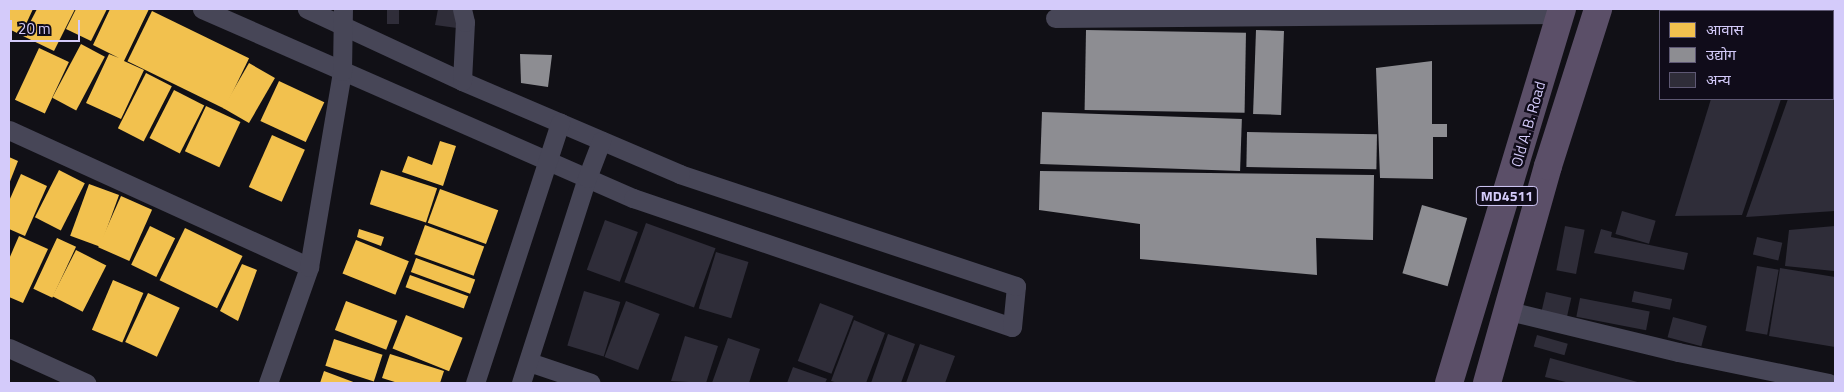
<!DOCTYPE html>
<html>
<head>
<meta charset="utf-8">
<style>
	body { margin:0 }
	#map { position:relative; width:1844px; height:392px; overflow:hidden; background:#111016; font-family:"Titillium Web","Noto Sans Devanagari",sans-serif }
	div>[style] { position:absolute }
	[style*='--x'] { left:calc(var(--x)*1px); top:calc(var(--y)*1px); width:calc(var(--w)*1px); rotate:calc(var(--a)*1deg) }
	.homes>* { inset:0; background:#f2c14e; transform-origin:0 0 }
	.industry>* { inset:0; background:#8d8d92; transform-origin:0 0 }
	.building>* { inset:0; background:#2f2d39; transform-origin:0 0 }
	.street>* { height:19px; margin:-9.5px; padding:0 9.5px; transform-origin:9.5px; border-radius:9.5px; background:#474657 }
	.primary>* { height:28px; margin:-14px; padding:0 14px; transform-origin:14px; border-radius:14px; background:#5b4f68 }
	span { translate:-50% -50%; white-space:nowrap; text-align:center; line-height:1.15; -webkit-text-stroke:5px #100c1a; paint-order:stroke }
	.shield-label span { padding:1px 4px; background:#100c1a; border:1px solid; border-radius:4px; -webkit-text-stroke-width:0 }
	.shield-label { font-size:14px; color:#d4cbfa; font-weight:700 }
	.street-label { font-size:15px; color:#d4cbfa }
	.frame { position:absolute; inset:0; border:10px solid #d4cbfa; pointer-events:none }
	.legend { position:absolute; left:1659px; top:10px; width:175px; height:90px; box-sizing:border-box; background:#100c1a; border:1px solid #5e5874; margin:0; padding:6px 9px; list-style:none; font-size:15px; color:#d4cbfa }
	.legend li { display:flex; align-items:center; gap:10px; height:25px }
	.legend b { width:25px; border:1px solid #5e5874 }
	.scale { position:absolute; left:10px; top:20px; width:70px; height:22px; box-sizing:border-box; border:2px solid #d4cbfa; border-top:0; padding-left:6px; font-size:15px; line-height:18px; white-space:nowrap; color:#d4cbfa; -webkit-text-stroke:4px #100c1a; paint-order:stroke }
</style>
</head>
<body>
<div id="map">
	<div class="homes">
		<i style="clip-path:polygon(9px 9px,33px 9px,21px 35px,9px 29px)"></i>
		<i style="clip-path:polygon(37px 9px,75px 9px,54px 51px,23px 36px)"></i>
		<i style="clip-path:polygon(76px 9px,107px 9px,91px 41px,66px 29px)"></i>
		<i style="clip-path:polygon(110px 9px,149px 9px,124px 61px,144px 70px,121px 119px,86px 103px,109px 54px,119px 58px,93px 45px)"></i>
		<i style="left:152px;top:11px;width:108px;height:56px;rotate:26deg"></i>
		<i style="left:81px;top:44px;width:27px;height:61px;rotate:28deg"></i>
		<i style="left:39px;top:48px;width:33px;height:57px;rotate:25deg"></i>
		<i style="left:249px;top:63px;width:30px;height:52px;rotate:30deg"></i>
		<i style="left:146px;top:73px;width:29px;height:62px;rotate:27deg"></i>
		<i style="left:279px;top:81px;width:50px;height:44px;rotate:25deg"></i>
		<i style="left:174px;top:90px;width:34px;height:54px;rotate:27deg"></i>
		<i style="left:206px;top:106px;width:38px;height:50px;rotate:25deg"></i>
		<i style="left:272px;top:135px;width:36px;height:57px;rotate:24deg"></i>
		<i style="clip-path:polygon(440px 141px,456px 146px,443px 186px,402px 172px,408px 156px,432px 165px)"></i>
		<i style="clip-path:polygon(9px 157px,18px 161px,9px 184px)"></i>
		<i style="left:59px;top:170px;width:29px;height:53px;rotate:27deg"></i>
		<i style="left:381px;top:170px;width:59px;height:36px;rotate:18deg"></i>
		<i style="clip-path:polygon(21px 174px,47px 186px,25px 236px,9px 229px,9px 201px)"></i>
		<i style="left:89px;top:184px;width:32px;height:55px;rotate:20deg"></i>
		<i style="left:440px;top:189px;width:62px;height:36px;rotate:20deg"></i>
		<i style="left:121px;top:196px;width:34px;height:56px;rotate:24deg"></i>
		<i style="left:425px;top:225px;width:63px;height:31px;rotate:20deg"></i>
		<i style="left:150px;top:226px;width:28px;height:43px;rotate:26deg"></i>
		<i style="left:185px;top:228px;width:64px;height:58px;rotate:26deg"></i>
		<i style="clip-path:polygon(359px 229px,384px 237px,381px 246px,357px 237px)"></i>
		<i style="clip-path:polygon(19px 236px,48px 249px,23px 303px,9px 297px,9px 259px)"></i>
		<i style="left:57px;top:238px;width:21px;height:56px;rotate:25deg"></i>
		<i style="left:356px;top:240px;width:57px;height:36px;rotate:22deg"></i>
		<i style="left:76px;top:250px;width:34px;height:52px;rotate:27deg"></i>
		<i style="left:416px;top:258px;width:63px;height:15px;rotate:20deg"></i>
		<i style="clip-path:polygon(242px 264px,257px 270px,238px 321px,220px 311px)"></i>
		<i style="left:410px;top:275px;width:62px;height:13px;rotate:20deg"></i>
		<i style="left:113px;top:280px;width:33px;height:54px;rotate:23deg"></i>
		<i style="left:148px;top:293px;width:35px;height:54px;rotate:25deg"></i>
		<i style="left:346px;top:301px;width:55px;height:31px;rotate:21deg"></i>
		<i style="left:406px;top:315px;width:61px;height:36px;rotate:22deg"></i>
		<i style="left:334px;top:339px;width:51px;height:28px;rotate:18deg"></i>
		<i style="clip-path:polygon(390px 354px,444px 371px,440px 383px,398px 383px,382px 378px)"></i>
		<i style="clip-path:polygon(324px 371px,356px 383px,320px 383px)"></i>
	</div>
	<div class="industry">
		<i style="left:1086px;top:30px;width:160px;height:80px;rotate:1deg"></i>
		<i style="left:1256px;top:30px;width:28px;height:84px;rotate:2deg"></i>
		<i style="clip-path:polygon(520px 54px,552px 55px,548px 87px,521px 83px)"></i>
		<i style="clip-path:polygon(1432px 61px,1432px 124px,1447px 124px,1447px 137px,1433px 137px,1433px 179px,1380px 178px,1376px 68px)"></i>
		<i style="left:1042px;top:112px;width:200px;height:52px;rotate:2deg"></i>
		<i style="left:1247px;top:132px;width:130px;height:35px;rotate:1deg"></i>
		<i style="clip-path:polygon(1040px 171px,1374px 175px,1373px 240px,1316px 238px,1317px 275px,1140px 259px,1140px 224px,1039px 210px)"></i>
		<i style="left:1422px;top:205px;width:47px;height:71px;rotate:16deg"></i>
	</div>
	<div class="building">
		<i style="left:387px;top:9px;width:12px;height:15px"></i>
		<i style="clip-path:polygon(438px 9px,458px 9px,457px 28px,435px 25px)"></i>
		<i style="clip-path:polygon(1751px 9px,1835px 9px,1835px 36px,1833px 36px,1833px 11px,1751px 11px)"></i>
		<i style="clip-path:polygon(1835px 98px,1835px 211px,1746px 217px,1788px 99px)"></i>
		<i style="clip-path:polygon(1711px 99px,1781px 99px,1742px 215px,1675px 216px)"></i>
		<i style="left:1622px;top:211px;width:35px;height:24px;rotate:16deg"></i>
		<i style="left:605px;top:220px;width:35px;height:53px;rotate:20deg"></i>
		<i style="left:646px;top:223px;width:74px;height:63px;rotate:20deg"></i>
		<i style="left:1565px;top:226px;width:20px;height:45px;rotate:11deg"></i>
		<i style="clip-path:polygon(1835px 226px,1834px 271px,1785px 266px,1789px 230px)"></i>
		<i style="clip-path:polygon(1601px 229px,1612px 232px,1611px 237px,1688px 253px,1684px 270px,1594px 253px)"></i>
		<i style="left:1757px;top:237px;width:26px;height:18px;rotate:13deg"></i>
		<i style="left:716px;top:252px;width:34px;height:59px;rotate:17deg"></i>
		<i style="left:1757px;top:266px;width:22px;height:66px;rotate:10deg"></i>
		<i style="clip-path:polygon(1780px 268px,1835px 277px,1835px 347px,1769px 336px)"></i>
		<i style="left:584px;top:291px;width:38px;height:57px;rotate:17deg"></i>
		<i style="left:1634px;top:291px;width:39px;height:11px;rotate:12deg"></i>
		<i style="left:1546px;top:292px;width:26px;height:21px;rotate:13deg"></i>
		<i style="left:1580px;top:298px;width:71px;height:19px;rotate:11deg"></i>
		<i style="left:626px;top:301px;width:36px;height:60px;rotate:21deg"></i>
		<i style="left:820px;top:303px;width:36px;height:62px;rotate:21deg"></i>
		<i style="left:1673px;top:317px;width:35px;height:21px;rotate:15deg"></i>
		<i style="clip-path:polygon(854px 320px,885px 333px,866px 383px,838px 383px,831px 381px)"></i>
		<i style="clip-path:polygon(888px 334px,915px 344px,901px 383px,871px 383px)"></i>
		<i style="left:1537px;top:335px;width:32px;height:12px;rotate:16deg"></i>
		<i style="clip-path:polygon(685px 336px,718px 346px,706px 383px,671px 381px)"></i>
		<i style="clip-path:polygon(728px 338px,760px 349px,749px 383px,712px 383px)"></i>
		<i style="clip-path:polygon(920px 344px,955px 356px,945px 383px,906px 383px)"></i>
		<i style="clip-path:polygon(1550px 358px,1641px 383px,1570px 383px,1545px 377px)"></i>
		<i style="clip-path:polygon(793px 367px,827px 379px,825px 383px,787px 383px)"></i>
	</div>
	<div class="street">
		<i style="--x:202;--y:9;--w:471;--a:23.7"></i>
		<i style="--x:633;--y:198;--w:400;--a:18.8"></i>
		<i style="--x:1012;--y:327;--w:41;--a:-84.4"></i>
		<i style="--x:1016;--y:286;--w:354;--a:-161.6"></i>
		<i style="--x:680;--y:174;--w:237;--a:-156.9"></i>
		<i style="--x:462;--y:81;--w:171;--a:-155.1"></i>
		<i style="--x:1055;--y:18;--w:506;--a:-0.45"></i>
		<i style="--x:462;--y:81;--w:59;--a:-87.1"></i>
		<i style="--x:465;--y:22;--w:13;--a:-103"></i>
		<i style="--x:9;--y:130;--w:330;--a:24.5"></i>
		<i style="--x:1509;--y:311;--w:174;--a:13.6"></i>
		<i style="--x:1678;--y:352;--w:154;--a:11.6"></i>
		<i style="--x:9;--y:348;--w:85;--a:24.4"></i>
		<i style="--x:529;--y:362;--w:65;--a:18.7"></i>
		<i style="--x:268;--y:383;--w:123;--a:-70.5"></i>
		<i style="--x:309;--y:267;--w:199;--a:-80.4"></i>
		<i style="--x:342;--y:71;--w:62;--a:-89.1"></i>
		<i style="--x:475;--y:383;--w:274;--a:-71.9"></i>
		<i style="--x:521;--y:383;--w:215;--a:-72.2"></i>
		<i style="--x:587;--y:178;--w:40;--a:-69"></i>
	</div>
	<div class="primary">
		<i style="--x:1449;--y:383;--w:391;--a:-73.2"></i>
		<i style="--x:1487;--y:383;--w:225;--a:-74.3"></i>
		<i style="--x:1548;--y:166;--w:165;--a:-72.3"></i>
	</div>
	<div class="shield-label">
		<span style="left:1507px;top:196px">MD4511</span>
	</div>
	<div class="street-label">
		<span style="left:1528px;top:124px;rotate:-74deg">Old A. B. Road</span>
	</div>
	<div class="frame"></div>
	<ul class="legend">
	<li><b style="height:14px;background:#f2c14e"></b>आवास</li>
	<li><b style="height:14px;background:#8d8d92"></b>उद्योग</li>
	<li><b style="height:14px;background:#2f2d39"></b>अन्य</li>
	</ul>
	<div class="scale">20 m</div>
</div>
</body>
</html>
